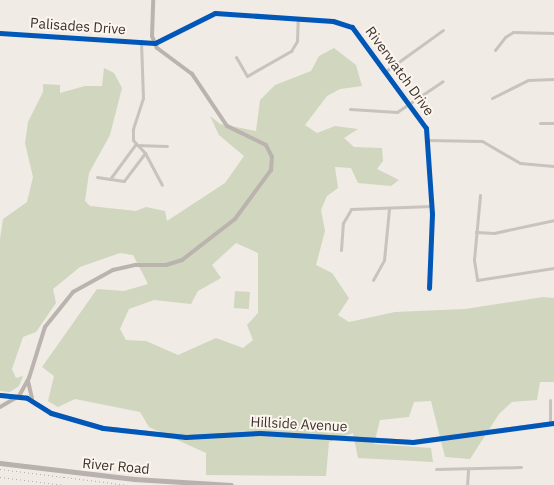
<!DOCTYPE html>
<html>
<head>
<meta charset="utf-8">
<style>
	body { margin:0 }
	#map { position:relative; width:554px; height:485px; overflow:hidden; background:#f0ebe5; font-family:"IBM Plex Sans",sans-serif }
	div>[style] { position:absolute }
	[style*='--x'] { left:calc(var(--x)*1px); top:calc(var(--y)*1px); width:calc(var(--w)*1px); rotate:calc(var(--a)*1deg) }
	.green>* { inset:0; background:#d1d6bf; transform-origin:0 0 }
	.street>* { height:3px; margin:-1.5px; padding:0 1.5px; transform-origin:1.5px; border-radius:1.5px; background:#c9c3be }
	.secondary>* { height:4px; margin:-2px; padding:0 2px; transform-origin:2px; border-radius:2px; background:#bab3ae }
	.primary>* { height:4.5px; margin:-2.25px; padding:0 2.25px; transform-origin:2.25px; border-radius:2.25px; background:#b8b1ad }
	.rail>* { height:1px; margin-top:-0.5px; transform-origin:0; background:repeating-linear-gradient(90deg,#b1aca8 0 1px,transparent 0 4px) }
	.cycleway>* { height:5px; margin:-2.5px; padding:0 2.5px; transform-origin:2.5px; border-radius:2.5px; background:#0057b8 }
	span { translate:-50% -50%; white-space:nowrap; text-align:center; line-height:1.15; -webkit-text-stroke:4px #fbf5ee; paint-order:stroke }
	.street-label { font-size:14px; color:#3b302b }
</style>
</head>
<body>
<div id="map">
	<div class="green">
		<i style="clip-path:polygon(evenodd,334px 48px,356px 65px,362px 86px,340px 89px,327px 96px,305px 125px,317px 133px,335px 126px,358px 129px,344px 138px,354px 147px,382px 148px,383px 161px,377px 169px,399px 180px,391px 186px,358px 183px,351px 168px,335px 167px,338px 188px,327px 196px,321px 210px,325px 231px,316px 265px,332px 273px,349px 298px,338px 315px,349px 322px,395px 312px,465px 309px,543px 297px,554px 298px,554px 382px,540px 382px,537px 400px,512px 402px,499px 414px,470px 459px,445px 457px,431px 401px,414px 402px,409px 417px,380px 420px,374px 444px,431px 448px,433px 462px,358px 458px,353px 433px,329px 442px,326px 476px,206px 475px,206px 453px,149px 427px,140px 412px,75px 399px,58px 407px,48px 401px,54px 376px,42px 367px,97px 289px,124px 291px,148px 284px,133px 255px,120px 253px,80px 267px,53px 289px,56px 303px,36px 332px,23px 337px,12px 369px,16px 378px,23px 376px,19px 386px,10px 392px,0 391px,0 239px,3px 219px,27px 202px,33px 177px,25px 143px,28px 122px,43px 92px,43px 84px,60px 85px,60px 93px,85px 86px,102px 86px,104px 68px,114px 73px,122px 88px,110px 135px,89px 173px,85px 201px,90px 206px,136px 211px,146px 207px,165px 211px,167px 221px,225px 183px,244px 156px,219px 135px,210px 116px,220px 124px,256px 131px,260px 100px,275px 85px,311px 71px,319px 56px,334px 48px,236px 243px,258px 253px,258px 313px,247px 325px,253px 340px,243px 348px,216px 338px,178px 355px,146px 341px,126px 340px,120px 329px,129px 309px,154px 300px,191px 304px,198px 291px,221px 278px,212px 265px,236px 243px)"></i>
		<i style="left:235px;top:291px;width:15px;height:17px;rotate:4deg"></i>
	</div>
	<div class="street">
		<i style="--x:0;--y:33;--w:155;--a:3.7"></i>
		<i style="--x:155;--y:43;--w:67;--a:-26.6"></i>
		<i style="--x:215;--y:13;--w:118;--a:3.9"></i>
		<i style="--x:333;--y:21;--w:20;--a:18"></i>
		<i style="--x:352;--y:27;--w:125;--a:53.8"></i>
		<i style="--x:426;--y:128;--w:86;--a:86"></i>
		<i style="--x:432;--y:214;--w:74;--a:92.3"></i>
		<i style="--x:141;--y:41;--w:57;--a:88"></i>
		<i style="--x:143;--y:98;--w:33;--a:108"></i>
		<i style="--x:133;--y:129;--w:11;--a:90"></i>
		<i style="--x:133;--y:140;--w:18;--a:47"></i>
		<i style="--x:145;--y:153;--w:36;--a:62"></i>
		<i style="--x:495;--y:50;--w:16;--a:-52"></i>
		<i style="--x:505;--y:37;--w:9;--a:-32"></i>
		<i style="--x:513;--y:32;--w:41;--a:1.4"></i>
		<i style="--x:236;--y:57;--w:22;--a:60"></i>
		<i style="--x:247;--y:76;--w:51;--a:-29.6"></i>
		<i style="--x:291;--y:51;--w:12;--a:-59"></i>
		<i style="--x:297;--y:41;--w:23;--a:-88"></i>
		<i style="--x:386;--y:71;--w:70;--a:-35.7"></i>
		<i style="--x:492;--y:98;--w:40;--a:-26.6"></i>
		<i style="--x:528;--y:80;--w:26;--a:-2"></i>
		<i style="--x:350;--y:109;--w:47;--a:3.7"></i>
		<i style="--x:397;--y:112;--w:55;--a:-34"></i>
		<i style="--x:540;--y:123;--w:14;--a:0"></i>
		<i style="--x:427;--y:140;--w:55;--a:1"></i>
		<i style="--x:482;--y:141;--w:44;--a:30.1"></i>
		<i style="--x:520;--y:163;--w:34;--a:5"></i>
		<i style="--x:145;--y:153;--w:35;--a:127"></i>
		<i style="--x:124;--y:181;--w:14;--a:-172"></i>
		<i style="--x:110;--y:179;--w:42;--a:-53.7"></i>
		<i style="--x:135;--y:145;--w:32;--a:2"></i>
		<i style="--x:97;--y:177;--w:13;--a:9"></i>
		<i style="--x:480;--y:195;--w:65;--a:95.3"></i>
		<i style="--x:474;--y:260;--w:20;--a:81"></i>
		<i style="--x:477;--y:280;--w:78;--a:-8.9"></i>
		<i style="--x:476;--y:232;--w:18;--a:3"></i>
		<i style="--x:494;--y:233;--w:61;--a:-12.2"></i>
		<i style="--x:341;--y:250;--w:27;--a:-86"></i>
		<i style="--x:343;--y:223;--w:16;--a:-60"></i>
		<i style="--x:351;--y:209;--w:81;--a:-2.1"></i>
		<i style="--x:373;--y:280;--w:23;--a:-61"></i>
		<i style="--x:384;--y:260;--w:51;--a:-84.4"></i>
		<i style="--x:550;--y:422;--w:22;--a:-90"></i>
		<i style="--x:436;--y:469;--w:85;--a:-1.3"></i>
		<i style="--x:467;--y:485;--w:16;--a:-86"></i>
	</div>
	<div class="secondary">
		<i style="--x:28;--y:381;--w:18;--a:77"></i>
		<i style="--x:0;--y:395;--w:27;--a:6"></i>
		<i style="--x:27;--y:398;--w:28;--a:32"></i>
		<i style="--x:51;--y:413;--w:54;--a:16.1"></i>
		<i style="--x:103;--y:428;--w:83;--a:6.2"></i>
		<i style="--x:186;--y:437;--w:74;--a:-3.1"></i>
		<i style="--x:260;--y:433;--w:153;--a:3.4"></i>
		<i style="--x:413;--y:442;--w:142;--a:-7.7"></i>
		<i style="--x:0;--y:407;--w:22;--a:-30"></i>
		<i style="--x:19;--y:396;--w:21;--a:-61"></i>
		<i style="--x:29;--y:378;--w:53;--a:-72.6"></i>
		<i style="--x:45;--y:327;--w:45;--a:-51.3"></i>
		<i style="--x:73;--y:292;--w:46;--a:-28.8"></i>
		<i style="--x:113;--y:270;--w:23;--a:-13"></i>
		<i style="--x:135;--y:265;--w:31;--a:0"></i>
		<i style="--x:166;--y:265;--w:17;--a:-17"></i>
		<i style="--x:182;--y:260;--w:67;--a:-37.7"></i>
		<i style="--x:235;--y:219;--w:61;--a:-53.7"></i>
		<i style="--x:271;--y:170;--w:13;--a:-86"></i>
		<i style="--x:272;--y:157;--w:13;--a:-117"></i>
		<i style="--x:266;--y:145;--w:43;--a:-154"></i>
		<i style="--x:227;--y:126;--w:63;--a:-123.9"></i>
		<i style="--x:192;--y:74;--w:44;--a:-143.4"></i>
		<i style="--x:157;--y:48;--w:13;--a:-113"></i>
		<i style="--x:152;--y:36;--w:36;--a:-88"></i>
	</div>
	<div class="primary">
		<i style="--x:0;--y:463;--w:135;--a:6.8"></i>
		<i style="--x:134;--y:479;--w:97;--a:3.5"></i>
	</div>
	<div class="rail">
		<i style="--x:0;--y:469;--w:130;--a:7.1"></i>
		<i style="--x:0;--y:477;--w:65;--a:7"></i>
	</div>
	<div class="cycleway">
		<i style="--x:0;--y:33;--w:155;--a:3.7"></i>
		<i style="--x:155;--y:43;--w:67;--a:-26.6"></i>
		<i style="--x:215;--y:13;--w:118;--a:3.9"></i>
		<i style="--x:333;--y:21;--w:20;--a:18"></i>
		<i style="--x:352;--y:27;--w:125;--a:53.8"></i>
		<i style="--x:426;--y:128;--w:86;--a:86"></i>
		<i style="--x:432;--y:214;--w:74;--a:92.3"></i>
		<i style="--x:0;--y:395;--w:27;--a:6"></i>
		<i style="--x:27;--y:398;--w:28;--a:32"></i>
		<i style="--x:51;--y:413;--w:54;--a:16.1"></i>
		<i style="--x:103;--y:428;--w:83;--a:6.2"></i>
		<i style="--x:186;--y:437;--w:74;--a:-3.1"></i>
		<i style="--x:260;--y:433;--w:153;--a:3.4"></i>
		<i style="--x:413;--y:442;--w:142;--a:-7.7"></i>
	</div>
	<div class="street-label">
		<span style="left:78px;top:26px;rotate:4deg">Palisades Drive</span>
		<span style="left:400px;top:71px;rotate:54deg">Riverwatch Drive</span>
		<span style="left:299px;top:424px;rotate:3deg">Hillside Avenue</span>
		<span style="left:116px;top:466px;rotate:5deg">River Road</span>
	</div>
</div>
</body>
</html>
